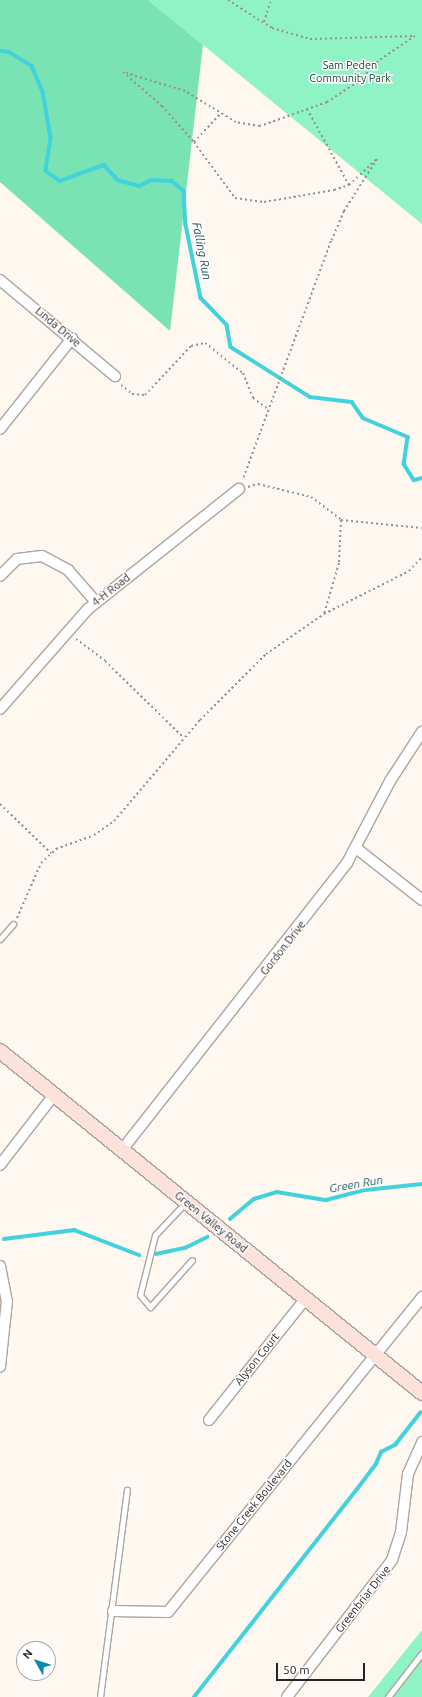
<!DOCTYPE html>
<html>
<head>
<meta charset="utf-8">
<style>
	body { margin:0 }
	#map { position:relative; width:422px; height:1697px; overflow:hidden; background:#fef8f1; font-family:Ubuntu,sans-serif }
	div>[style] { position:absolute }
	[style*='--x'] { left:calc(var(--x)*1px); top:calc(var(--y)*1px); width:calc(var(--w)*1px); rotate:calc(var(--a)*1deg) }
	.green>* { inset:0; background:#8ff3c5 }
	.forest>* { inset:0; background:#7ae3b4 }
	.stream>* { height:3.5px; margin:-1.75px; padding:0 1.75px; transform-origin:1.75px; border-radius:1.75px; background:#41d2dc }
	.path>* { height:2px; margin-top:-1px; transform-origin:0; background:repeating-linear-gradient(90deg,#96928d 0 2px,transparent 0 5px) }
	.roads { filter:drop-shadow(1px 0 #aca6a0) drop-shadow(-1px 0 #aca6a0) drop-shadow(0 1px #aca6a0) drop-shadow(0 -1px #aca6a0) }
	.lane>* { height:5px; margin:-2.5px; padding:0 2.5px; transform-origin:2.5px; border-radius:2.5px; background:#fff }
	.street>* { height:10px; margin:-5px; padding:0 5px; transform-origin:5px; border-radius:5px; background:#fff }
	.secondary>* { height:14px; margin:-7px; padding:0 7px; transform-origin:7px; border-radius:7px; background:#fce2da }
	span { translate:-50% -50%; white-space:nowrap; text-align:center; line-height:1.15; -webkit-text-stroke:3px #fff; paint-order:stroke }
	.park-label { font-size:11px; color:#103e2c }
	.street-label { font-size:11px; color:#272523 }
	.water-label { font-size:12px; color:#175357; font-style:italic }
	.north { position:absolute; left:16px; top:1641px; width:40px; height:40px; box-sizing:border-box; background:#fff; border:1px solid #a9a8a7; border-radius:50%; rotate:309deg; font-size:11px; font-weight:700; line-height:16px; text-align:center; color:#272523 }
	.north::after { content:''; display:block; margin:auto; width:14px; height:18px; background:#0889ab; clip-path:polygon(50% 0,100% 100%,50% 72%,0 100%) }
	.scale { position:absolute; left:276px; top:1663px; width:89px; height:18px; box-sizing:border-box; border:2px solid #272523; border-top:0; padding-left:5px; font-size:12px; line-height:14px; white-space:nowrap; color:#272523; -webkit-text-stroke:3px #fff; paint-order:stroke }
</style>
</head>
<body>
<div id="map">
	<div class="green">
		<i style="clip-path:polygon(148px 0,422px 0,422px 224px,203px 45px)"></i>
		<i style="clip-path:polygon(422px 1630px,422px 1697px,368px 1697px)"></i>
	</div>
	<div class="forest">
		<i style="clip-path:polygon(0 0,148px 0,203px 45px,170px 331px,0 182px)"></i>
	</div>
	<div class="stream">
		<i style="--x:0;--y:51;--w:9;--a:6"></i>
		<i style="--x:9;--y:52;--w:27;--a:31"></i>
		<i style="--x:32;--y:66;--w:28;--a:67"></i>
		<i style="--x:43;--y:92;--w:47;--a:80.1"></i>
		<i style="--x:51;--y:138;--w:33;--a:99"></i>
		<i style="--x:46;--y:171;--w:17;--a:36"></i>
		<i style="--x:60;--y:181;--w:47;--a:-20"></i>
		<i style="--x:104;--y:165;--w:21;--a:47"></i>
		<i style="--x:118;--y:180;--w:22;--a:16"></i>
		<i style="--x:139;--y:186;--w:14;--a:-25"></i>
		<i style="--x:152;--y:180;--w:20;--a:3"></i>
		<i style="--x:172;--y:181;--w:16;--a:40"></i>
		<i style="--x:184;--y:191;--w:34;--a:87"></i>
		<i style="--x:186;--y:225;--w:75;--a:78.4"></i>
		<i style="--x:201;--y:298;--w:37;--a:46"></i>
		<i style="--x:227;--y:325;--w:22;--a:80"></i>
		<i style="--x:231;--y:347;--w:93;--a:32.3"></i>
		<i style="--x:310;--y:397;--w:42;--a:6.8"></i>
		<i style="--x:352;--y:402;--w:19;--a:55"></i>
		<i style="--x:363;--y:418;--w:49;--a:22.9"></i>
		<i style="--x:408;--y:437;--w:27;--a:98"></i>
		<i style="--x:404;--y:464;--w:19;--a:58"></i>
		<i style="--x:414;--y:480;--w:8;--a:-14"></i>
		<i style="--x:230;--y:1219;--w:31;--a:-40"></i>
		<i style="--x:254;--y:1199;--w:24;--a:-17"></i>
		<i style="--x:277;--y:1192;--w:50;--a:9.3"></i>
		<i style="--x:326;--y:1200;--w:40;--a:-14.4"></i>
		<i style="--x:365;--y:1190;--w:57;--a:-6"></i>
		<i style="--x:4;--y:1239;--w:71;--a:-7.3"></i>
		<i style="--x:74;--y:1230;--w:70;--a:21"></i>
		<i style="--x:156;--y:1254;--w:30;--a:-12"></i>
		<i style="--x:185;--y:1248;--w:25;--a:-26"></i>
		<i style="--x:194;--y:1697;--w:266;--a:-51.9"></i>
		<i style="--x:358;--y:1488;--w:30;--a:-53"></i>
		<i style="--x:376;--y:1464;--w:13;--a:-67"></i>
		<i style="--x:381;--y:1452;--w:16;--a:-27"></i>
		<i style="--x:395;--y:1445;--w:41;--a:-52"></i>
	</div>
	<div class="path">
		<i style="--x:228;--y:0;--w:52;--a:32.5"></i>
		<i style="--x:272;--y:28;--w:40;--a:16"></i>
		<i style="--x:310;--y:39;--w:105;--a:-1.6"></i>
		<i style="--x:415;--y:36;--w:45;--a:146"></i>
		<i style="--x:378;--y:61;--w:24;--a:132"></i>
		<i style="--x:362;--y:79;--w:42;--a:146.7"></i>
		<i style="--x:327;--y:102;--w:71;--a:160.3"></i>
		<i style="--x:260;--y:126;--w:24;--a:-171"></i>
		<i style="--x:236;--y:122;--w:60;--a:-148.7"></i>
		<i style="--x:185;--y:91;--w:65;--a:-163"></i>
		<i style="--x:123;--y:72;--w:52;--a:41.1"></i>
		<i style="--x:162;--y:106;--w:48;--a:48.4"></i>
		<i style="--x:194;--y:142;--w:69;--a:53.8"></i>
		<i style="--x:235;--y:198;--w:29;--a:8"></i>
		<i style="--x:264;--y:202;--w:71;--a:-9.7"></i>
		<i style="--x:334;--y:190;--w:16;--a:-18"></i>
		<i style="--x:349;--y:185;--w:38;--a:-43"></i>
		<i style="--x:377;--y:159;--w:62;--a:122.4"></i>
		<i style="--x:344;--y:211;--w:33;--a:113"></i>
		<i style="--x:331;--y:241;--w:254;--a:110.3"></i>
		<i style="--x:264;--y:22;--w:21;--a:-73"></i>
		<i style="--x:307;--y:109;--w:87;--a:61.1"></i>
		<i style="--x:194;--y:142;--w:40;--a:-47"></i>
		<i style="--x:121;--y:385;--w:14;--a:39"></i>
		<i style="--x:132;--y:394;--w:13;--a:4"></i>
		<i style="--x:145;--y:395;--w:67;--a:-46.8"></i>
		<i style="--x:191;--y:346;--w:14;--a:-12"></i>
		<i style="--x:205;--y:343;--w:48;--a:38.3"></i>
		<i style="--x:243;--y:373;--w:27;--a:68"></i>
		<i style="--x:253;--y:398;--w:20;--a:37"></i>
		<i style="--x:248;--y:487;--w:10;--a:-17"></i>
		<i style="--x:258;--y:484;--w:55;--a:13.8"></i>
		<i style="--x:311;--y:497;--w:38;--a:37"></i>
		<i style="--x:341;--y:520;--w:81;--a:5.6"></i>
		<i style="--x:341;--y:520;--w:43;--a:92.7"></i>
		<i style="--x:339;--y:563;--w:53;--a:106.4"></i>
		<i style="--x:324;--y:614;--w:95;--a:-26.8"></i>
		<i style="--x:409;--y:571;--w:19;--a:-47"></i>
		<i style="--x:76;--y:639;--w:36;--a:37"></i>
		<i style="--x:105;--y:661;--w:110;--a:44.3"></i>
		<i style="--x:0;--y:804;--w:71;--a:43.9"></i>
		<i style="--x:17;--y:918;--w:60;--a:-66.4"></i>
		<i style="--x:41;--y:863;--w:21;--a:-43"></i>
		<i style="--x:56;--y:849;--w:40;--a:-20.2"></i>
		<i style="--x:94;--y:835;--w:24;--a:-35"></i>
		<i style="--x:114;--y:821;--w:133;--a:-49.6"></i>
		<i style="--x:200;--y:720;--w:93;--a:-45"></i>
		<i style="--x:266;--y:654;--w:70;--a:-34.6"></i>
	</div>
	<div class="roads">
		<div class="lane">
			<i style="--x:0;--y:939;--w:20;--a:-49"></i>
			<i style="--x:186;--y:1202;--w:45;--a:133.2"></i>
			<i style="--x:155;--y:1235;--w:62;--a:104"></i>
			<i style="--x:140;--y:1295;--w:16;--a:50"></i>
			<i style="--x:150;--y:1307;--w:63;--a:-48.2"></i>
			<i style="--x:100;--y:1697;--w:209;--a:-82.6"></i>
			<i style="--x:388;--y:1697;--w:56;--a:-52.3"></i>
		</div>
		<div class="street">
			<i style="--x:0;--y:280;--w:150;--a:39.9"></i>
			<i style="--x:0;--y:429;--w:116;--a:-51.6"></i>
			<i style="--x:0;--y:576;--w:24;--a:-45"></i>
			<i style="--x:17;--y:559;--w:25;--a:-7"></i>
			<i style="--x:42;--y:556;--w:30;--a:28"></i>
			<i style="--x:68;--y:570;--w:43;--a:48.8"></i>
			<i style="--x:0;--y:709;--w:133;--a:-48.7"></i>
			<i style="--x:88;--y:609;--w:193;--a:-38.5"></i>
			<i style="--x:356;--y:848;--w:84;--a:38.2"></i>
			<i style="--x:122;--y:1150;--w:365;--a:-51.9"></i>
			<i style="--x:347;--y:863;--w:93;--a:-62.3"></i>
			<i style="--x:390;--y:781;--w:59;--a:-56.9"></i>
			<i style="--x:0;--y:1165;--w:88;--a:-52.4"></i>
			<i style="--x:0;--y:1266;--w:36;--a:79"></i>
			<i style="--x:7;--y:1301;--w:66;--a:96.1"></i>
			<i style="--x:209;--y:1420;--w:156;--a:-51.5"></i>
			<i style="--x:113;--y:1611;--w:55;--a:1"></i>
			<i style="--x:168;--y:1612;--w:405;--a:-51.1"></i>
			<i style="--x:287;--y:1697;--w:173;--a:-52.5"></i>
			<i style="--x:392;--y:1560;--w:29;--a:-72"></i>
			<i style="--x:401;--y:1532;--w:58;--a:-83.1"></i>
			<i style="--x:408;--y:1474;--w:35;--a:-66"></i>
		</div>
		<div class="secondary">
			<i style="--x:0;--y:1051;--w:543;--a:39.02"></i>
		</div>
	</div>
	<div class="park-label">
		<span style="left:350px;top:72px">Sam Peden<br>Community Park</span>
	</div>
	<div class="street-label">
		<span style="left:58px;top:327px;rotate:40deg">Linda Drive</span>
		<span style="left:111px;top:590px;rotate:-38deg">4-H Road</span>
		<span style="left:283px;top:948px;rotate:-52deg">Gordon Drive</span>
		<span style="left:211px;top:1222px;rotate:39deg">Green Valley Road</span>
		<span style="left:257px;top:1359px;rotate:-51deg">Alyson Court</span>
		<span style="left:254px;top:1505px;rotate:-51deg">Stone Creek Boulevard</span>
		<span style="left:363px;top:1599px;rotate:-52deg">Greenbriar Drive</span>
	</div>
	<div class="water-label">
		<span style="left:202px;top:251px;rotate:79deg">Falling Run</span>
		<span style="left:356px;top:1184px;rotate:-10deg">Green Run</span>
	</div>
	<div class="north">N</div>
	<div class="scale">50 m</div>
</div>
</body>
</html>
